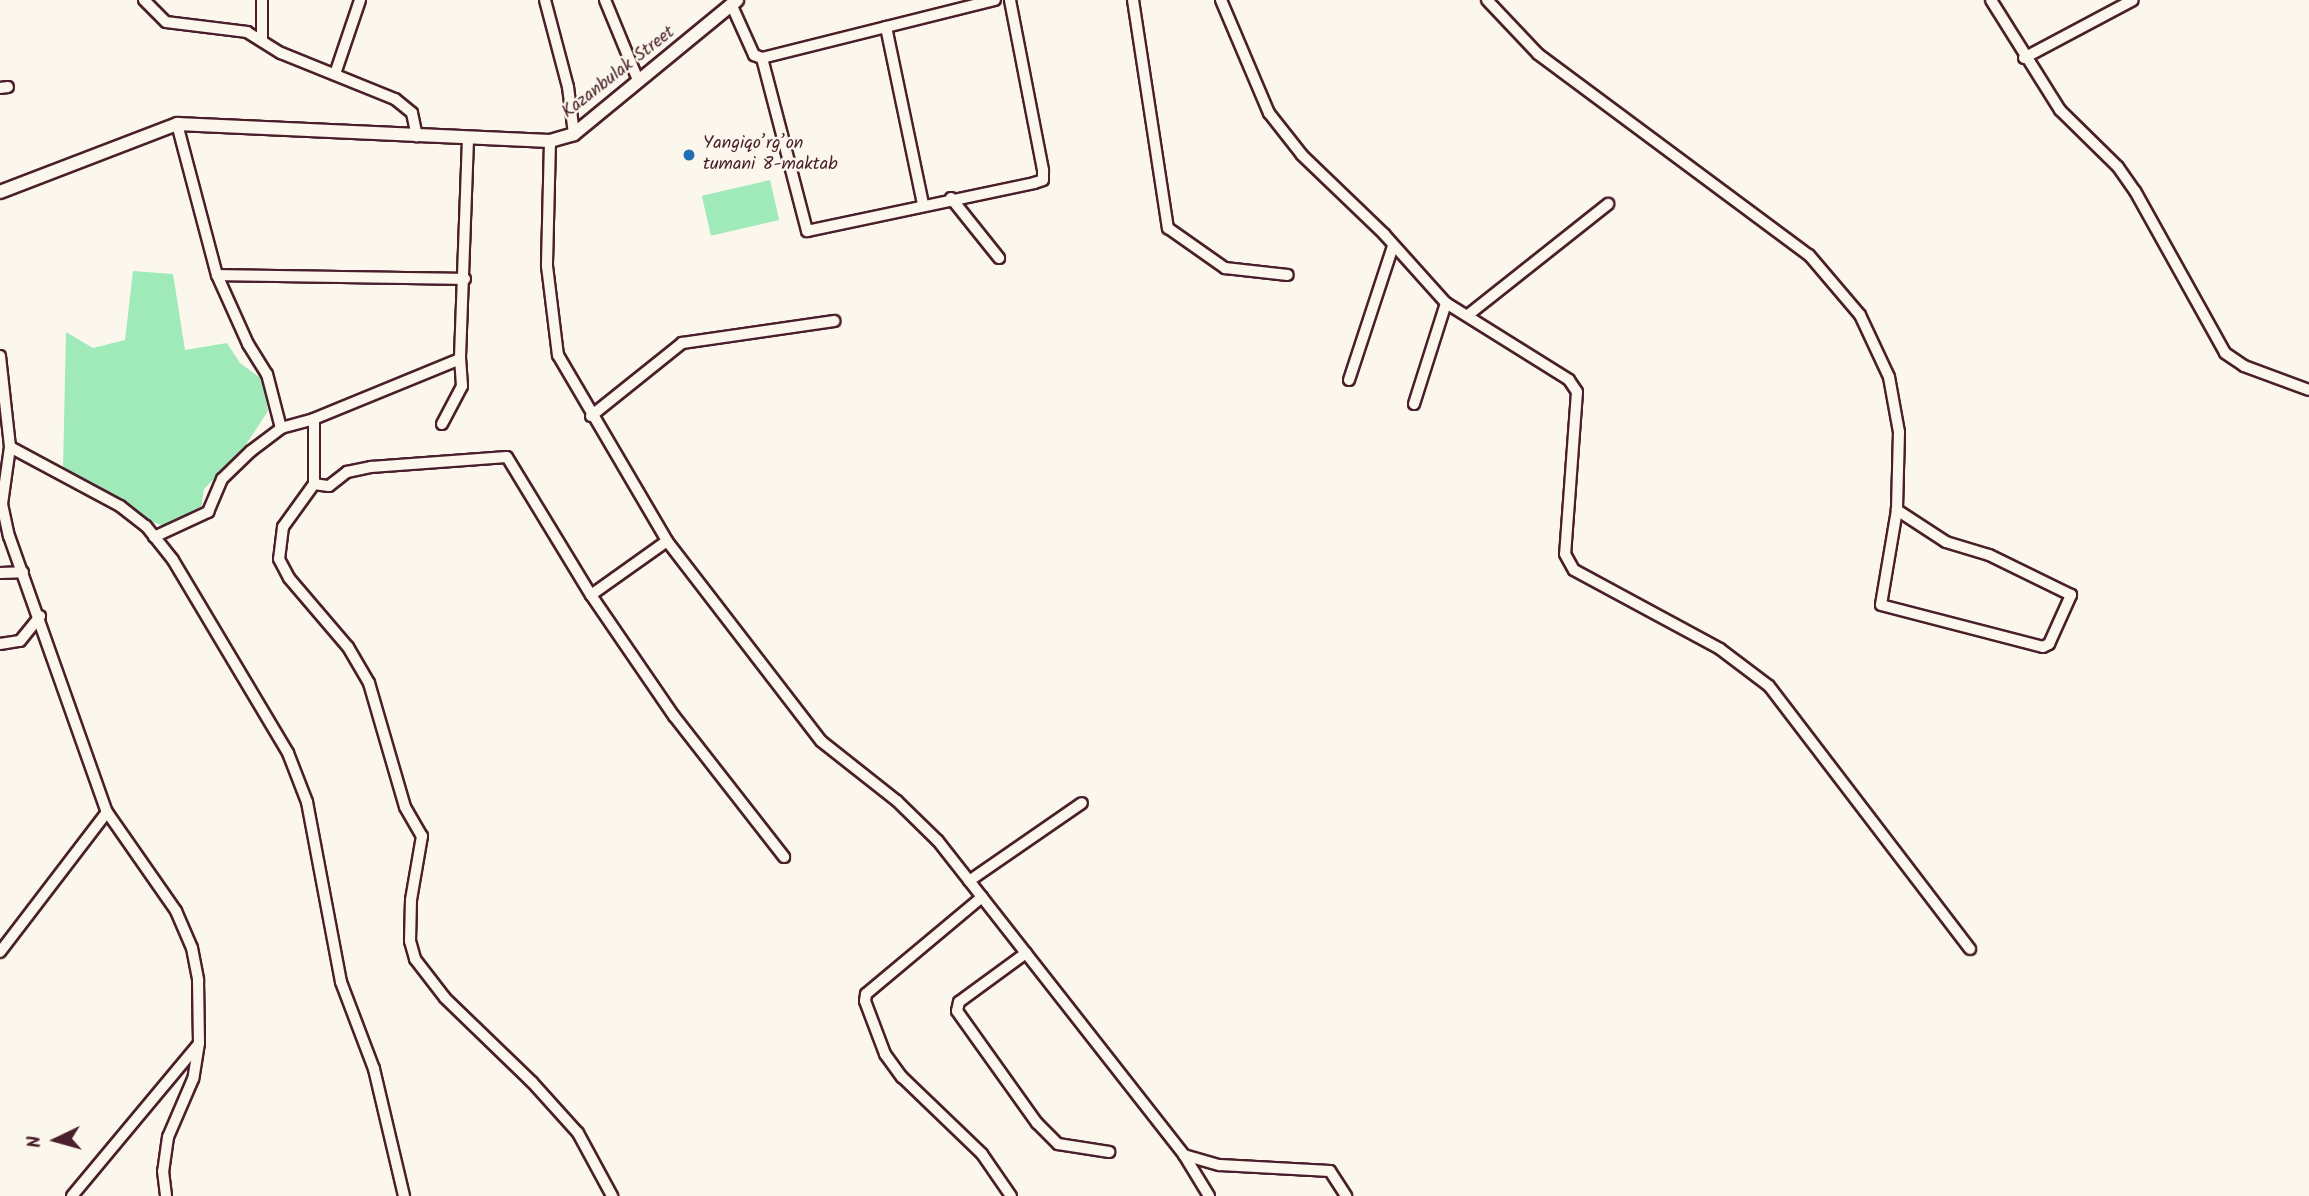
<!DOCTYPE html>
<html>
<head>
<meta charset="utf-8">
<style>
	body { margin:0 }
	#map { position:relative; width:2309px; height:1196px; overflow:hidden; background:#fbf7ec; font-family:Kalam,sans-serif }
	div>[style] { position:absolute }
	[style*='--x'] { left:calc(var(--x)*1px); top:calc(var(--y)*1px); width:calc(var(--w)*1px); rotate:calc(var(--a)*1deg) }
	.green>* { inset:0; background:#a0e9b8; transform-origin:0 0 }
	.roads { filter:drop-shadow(2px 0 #4a1f2b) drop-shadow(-2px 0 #4a1f2b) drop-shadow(0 2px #4a1f2b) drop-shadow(0 -2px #4a1f2b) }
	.minor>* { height:10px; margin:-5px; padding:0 5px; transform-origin:5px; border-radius:5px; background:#fbf7ec }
	.major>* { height:12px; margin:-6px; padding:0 6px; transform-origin:6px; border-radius:6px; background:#fbf7ec }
	.dots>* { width:19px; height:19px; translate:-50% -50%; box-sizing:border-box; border:4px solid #fbf7ec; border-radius:50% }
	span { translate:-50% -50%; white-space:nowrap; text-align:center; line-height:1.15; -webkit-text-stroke:5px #fbf7ec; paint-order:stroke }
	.street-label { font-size:18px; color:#4a1f2b }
	.poi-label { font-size:18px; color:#4a1f2b }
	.left { translate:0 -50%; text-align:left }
	.north { position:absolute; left:21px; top:1105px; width:70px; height:70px; -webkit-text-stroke:5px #fbf7ec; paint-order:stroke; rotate:265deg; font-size:19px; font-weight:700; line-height:28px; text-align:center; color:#4a1f2b }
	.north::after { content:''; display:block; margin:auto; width:24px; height:32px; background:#4a1f2b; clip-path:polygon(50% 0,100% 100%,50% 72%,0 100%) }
</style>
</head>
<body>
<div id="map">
	<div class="green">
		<i style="left:770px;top:180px;width:41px;height:70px;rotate:77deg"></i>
		<i style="clip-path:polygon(133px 271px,173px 274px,185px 350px,227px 343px,240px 363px,262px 379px,268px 411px,243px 449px,204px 489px,200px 516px,167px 527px,147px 520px,63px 470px,66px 332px,93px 348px,125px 340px)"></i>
	</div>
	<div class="roads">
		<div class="minor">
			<i style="--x:144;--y:0;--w:31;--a:45"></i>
			<i style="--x:166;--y:22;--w:82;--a:7"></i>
			<i style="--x:247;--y:32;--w:40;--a:32"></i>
			<i style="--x:281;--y:53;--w:123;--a:22"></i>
			<i style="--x:395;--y:99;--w:22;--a:39"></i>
			<i style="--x:412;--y:113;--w:24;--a:78"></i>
			<i style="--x:262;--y:0;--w:41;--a:90"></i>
			<i style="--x:545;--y:0;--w:90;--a:75.2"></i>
			<i style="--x:568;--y:87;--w:47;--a:82.7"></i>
			<i style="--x:605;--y:0;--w:87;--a:67.6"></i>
			<i style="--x:1133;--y:0;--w:231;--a:81.3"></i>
			<i style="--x:1168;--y:228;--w:70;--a:35.1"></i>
			<i style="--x:1225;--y:268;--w:63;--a:6.3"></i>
			<i style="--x:1221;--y:0;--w:123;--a:67"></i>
			<i style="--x:1269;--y:113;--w:53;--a:51.8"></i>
			<i style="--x:1302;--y:155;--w:114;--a:43.9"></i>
			<i style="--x:1384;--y:234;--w:93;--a:48.1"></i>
			<i style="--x:1446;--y:303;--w:145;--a:32"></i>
			<i style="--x:1569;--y:380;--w:14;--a:56"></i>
			<i style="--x:1577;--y:392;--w:162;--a:94.2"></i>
			<i style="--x:1565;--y:554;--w:18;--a:61"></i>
			<i style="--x:1574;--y:570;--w:166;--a:28.4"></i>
			<i style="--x:1720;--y:649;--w:61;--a:37.1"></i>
			<i style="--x:1769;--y:686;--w:331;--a:52.6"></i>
			<i style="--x:1487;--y:0;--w:74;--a:46.6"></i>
			<i style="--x:1538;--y:54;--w:337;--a:36.6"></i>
			<i style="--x:1809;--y:255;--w:79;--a:49.6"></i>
			<i style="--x:1860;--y:315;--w:68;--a:64.9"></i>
			<i style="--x:1889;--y:377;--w:56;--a:79.7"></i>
			<i style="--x:1899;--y:432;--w:78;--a:91.5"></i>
			<i style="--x:1897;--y:510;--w:96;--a:99.6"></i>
			<i style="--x:1881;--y:605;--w:167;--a:14.5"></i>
			<i style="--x:2043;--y:647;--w:7;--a:-27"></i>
			<i style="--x:2049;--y:644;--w:54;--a:-65.8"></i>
			<i style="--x:2071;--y:595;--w:91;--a:-154"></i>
			<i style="--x:1989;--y:555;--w:45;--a:-163.2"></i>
			<i style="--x:1946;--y:542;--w:59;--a:-146.9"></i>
			<i style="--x:1991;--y:0;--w:130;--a:57.9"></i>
			<i style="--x:2060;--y:110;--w:81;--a:44.5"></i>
			<i style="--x:2118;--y:167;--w:29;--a:55"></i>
			<i style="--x:2135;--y:191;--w:185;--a:60.9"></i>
			<i style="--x:2225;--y:353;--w:23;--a:34"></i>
			<i style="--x:2244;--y:366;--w:69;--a:20.3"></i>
			<i style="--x:732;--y:6;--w:54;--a:65.8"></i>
			<i style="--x:754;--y:55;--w:9;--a:21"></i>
			<i style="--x:762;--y:58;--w:240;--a:-14"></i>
			<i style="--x:886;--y:27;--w:181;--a:78.2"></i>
			<i style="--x:762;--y:58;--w:179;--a:75.4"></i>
			<i style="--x:807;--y:231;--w:232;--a:-11.9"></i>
			<i style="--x:1034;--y:183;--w:9;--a:-18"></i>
			<i style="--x:1043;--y:180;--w:10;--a:-90"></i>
			<i style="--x:1043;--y:170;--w:173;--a:-101"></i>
			<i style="--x:2024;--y:58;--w:123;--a:-28"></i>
			<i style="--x:335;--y:74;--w:78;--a:-71.3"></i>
			<i style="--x:0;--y:88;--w:8;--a:-7"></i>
			<i style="--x:177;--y:124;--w:156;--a:75.2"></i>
			<i style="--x:217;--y:275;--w:76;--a:65.8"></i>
			<i style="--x:248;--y:344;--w:36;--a:58"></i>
			<i style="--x:267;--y:374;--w:56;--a:75.5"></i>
			<i style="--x:468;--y:139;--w:220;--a:92.1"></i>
			<i style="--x:460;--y:359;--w:158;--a:157.7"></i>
			<i style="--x:314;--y:419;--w:65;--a:90"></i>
			<i style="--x:314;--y:484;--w:15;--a:8"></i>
			<i style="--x:329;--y:486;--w:23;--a:-38"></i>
			<i style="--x:347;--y:472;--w:25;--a:-12"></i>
			<i style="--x:371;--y:467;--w:136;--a:-4.2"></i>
			<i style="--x:507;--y:457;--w:162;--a:58.7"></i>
			<i style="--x:591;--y:595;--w:93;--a:-35.4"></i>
			<i style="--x:550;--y:141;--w:125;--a:91.4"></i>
			<i style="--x:547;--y:266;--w:90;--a:83"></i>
			<i style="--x:558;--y:355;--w:216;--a:59.6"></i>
			<i style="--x:667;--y:541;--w:252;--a:52.4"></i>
			<i style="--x:821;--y:741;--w:97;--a:38.3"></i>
			<i style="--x:897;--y:801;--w:57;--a:44.3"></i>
			<i style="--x:938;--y:841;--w:399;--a:51.9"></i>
			<i style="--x:1184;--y:1155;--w:48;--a:58.6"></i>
			<i style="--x:951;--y:198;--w:77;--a:51.3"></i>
			<i style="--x:217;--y:275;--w:248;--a:0.9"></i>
			<i style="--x:1468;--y:315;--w:179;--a:-38.4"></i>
			<i style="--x:0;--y:356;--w:92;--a:83.7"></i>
			<i style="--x:10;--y:447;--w:58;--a:98"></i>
			<i style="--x:2;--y:504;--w:33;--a:78"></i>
			<i style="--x:9;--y:536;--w:293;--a:70.5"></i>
			<i style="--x:107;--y:812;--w:121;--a:55.1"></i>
			<i style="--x:176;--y:911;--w:40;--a:66.6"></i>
			<i style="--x:192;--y:948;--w:33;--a:79"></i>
			<i style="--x:198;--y:980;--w:63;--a:89.1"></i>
			<i style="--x:199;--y:1043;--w:36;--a:99"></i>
			<i style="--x:193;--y:1079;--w:63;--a:113.3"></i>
			<i style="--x:168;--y:1137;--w:34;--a:98"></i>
			<i style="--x:163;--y:1171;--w:25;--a:83"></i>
			<i style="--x:1349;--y:380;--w:141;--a:-71.8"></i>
			<i style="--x:1414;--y:404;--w:106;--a:-72.4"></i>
			<i style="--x:591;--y:416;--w:117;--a:-38.7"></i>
			<i style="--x:682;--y:343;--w:154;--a:-8.2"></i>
			<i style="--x:442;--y:424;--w:43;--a:-62.2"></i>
			<i style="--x:462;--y:386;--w:27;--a:-94"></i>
			<i style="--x:10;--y:447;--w:125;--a:28.2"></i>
			<i style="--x:120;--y:506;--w:33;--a:38"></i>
			<i style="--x:146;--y:526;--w:43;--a:51.5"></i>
			<i style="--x:173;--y:560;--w:225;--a:59.2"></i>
			<i style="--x:288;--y:753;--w:53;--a:68.8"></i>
			<i style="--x:307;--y:802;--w:183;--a:79.3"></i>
			<i style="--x:341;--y:982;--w:93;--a:69.2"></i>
			<i style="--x:374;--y:1069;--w:130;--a:76.7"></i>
			<i style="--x:314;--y:484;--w:53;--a:125.8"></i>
			<i style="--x:283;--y:527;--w:32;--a:97"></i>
			<i style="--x:279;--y:559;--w:21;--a:62"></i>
			<i style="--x:289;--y:578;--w:91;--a:49.5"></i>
			<i style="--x:348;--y:647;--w:42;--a:59.7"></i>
			<i style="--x:369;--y:683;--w:129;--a:73.8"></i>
			<i style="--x:405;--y:807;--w:34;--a:60"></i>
			<i style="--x:422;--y:836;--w:65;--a:99.8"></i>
			<i style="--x:411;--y:900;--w:41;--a:91.4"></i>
			<i style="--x:410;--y:941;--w:19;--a:74"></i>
			<i style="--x:415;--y:959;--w:49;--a:52.4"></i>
			<i style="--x:445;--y:998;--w:121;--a:44"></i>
			<i style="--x:532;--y:1082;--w:69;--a:48"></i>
			<i style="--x:578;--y:1133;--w:72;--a:61.6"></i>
			<i style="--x:154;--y:537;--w:60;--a:-24.8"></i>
			<i style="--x:208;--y:512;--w:36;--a:-67"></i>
			<i style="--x:222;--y:479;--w:40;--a:-44"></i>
			<i style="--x:251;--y:451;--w:38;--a:-37"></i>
			<i style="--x:281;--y:428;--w:34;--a:-15"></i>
			<i style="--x:0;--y:573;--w:23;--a:-2"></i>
			<i style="--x:591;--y:595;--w:147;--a:55.6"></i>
			<i style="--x:674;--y:716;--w:179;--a:52"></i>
			<i style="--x:0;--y:644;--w:20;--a:-9"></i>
			<i style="--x:20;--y:641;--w:32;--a:-51"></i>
			<i style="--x:969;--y:881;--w:137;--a:-34.6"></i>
			<i style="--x:982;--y:897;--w:151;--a:140.1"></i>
			<i style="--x:866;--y:994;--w:7;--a:98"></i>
			<i style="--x:865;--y:1001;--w:57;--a:69.3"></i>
			<i style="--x:885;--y:1054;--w:29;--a:54"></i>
			<i style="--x:902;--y:1077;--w:111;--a:43.9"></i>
			<i style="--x:982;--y:1154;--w:51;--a:55.4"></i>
			<i style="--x:0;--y:952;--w:176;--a:-52.6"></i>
			<i style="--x:1026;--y:953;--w:83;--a:143.8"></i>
			<i style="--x:959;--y:1002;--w:9;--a:103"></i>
			<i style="--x:957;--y:1011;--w:138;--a:54.5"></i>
			<i style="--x:1037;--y:1123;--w:30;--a:45"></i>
			<i style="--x:1058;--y:1144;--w:52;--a:8.9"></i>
			<i style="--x:1184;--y:1155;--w:37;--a:16"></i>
			<i style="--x:1220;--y:1165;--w:110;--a:3.1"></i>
			<i style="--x:1330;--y:1171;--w:30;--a:57"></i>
			<i style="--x:72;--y:1196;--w:197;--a:-50.2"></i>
		</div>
		<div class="major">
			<i style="--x:0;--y:192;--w:190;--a:-21"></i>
			<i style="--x:177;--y:124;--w:373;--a:2.6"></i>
			<i style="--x:550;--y:141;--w:25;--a:-16"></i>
			<i style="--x:574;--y:134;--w:211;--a:-39.4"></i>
		</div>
	</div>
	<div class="dots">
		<i style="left:689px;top:155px;background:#1f6fb2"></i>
	</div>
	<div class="street-label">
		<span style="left:619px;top:73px;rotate:-38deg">Kazanbulak Street</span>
	</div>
	<div class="poi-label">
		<span class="left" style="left:703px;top:155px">Yangiqo’rg’on<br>tumani 8-maktab</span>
	</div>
	<div class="north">N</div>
</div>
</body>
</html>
